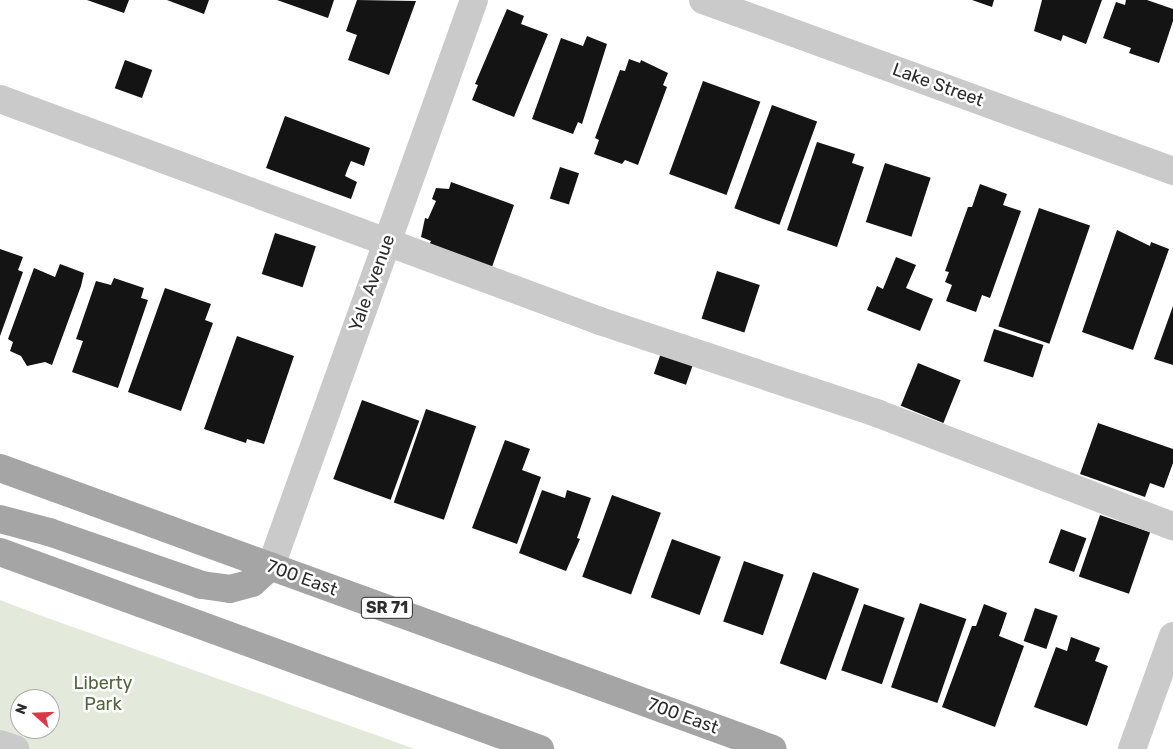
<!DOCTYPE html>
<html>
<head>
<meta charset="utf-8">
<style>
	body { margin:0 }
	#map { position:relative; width:1173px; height:749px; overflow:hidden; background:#fff; font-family:Rubik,sans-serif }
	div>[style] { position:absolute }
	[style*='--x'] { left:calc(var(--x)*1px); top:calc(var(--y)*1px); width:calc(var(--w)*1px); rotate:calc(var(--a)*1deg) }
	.green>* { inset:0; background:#e3eadb }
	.building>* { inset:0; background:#141414; transform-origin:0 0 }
	.minor>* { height:28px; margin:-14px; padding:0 14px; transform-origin:14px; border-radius:14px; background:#cacaca }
	.major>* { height:28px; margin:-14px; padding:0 14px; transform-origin:14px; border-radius:14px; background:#a5a5a5 }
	span { translate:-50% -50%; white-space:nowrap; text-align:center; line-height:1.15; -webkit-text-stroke:5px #fff; paint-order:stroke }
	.shield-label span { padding:1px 4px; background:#fff; border:1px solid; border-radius:4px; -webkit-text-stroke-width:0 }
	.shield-label { font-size:16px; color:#2d2d2d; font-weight:700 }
	.street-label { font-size:18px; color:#2d2d2d }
	.park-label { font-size:18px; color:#51663d }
	.north { position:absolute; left:10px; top:689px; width:50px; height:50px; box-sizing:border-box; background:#fff; border:1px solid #ababab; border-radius:50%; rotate:290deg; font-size:14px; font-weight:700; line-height:20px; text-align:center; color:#2d2d2d }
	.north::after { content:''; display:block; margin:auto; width:18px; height:22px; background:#db3747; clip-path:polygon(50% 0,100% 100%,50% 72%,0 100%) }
</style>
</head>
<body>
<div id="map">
	<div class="green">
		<i style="clip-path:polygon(evenodd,0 600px,42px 616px,415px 749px,0 749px,0 600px,20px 699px,50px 699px,50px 729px,20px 729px,20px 699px)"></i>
	</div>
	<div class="building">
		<i style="clip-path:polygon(87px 0,129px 0,124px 13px)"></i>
		<i style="clip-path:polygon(167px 0,209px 0,204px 14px)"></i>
		<i style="clip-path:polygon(277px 0,334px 0,328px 18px)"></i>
		<i style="clip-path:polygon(357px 0,416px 1px,389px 75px,348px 60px,357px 35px,346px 31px)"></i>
		<i style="clip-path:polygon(972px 0,994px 0,992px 7px)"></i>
		<i style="clip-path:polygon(1042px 0,1102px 0,1086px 44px,1063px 35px,1061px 41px,1034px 31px)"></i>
		<i style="clip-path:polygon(1126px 0,1147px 0,1173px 9px,1173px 21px,1159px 63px,1129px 53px,1131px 48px,1103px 38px,1116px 2px,1125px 5px)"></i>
		<i style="clip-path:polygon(507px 9px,524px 16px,521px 24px,548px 34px,514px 117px,472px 100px,478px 85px,475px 84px)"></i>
		<i style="clip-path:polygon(587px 36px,607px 44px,582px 124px,578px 122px,573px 134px,532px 119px,561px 38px,583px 46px)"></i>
		<i style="clip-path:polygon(629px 59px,640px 63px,641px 60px,668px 73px,663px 85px,667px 87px,638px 165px,625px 160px,622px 164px,594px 154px,599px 140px,595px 138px,620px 70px,625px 71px)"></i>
		<i style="left:125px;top:60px;width:29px;height:30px;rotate:20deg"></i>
		<i style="left:703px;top:81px;width:61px;height:99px;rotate:20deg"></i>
		<i style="left:772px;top:105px;width:48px;height:110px;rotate:20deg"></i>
		<i style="clip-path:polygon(285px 116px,370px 148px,364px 166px,351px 161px,348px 168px,345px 176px,357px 182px,351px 199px,266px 168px)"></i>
		<i style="clip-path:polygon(817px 142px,855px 154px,852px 163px,864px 167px,837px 247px,787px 230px)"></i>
		<i style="left:885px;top:163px;width:48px;height:62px;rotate:18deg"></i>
		<i style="left:560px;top:167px;width:20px;height:33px;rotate:18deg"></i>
		<i style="clip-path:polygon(451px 182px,514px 205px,492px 267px,429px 245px,431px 241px,421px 237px,425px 218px,428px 219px,436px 201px,432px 199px,436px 188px,449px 189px)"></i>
		<i style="clip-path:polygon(980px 184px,1007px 194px,1003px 205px,1021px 211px,990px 298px,982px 295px,976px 312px,946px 301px,952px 285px,945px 282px,949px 272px,945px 271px,968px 207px,972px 207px)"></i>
		<i style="left:1039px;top:208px;width:54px;height:125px;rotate:19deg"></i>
		<i style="clip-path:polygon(1117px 230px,1150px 246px,1151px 242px,1169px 249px,1133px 350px,1082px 332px)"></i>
		<i style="left:275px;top:233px;width:43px;height:43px;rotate:18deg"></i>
		<i style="clip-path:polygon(0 249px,23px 257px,18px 270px,23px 272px,0 336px)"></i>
		<i style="clip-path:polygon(896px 257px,916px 265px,906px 288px,933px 299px,920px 331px,867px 310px,877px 286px,883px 289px)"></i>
		<i style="clip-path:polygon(60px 264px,84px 273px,81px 286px,52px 365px,45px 362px,27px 366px,21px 356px,10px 351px,13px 342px,8px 339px,34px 268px,55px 277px)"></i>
		<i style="left:717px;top:271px;width:45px;height:50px;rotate:18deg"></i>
		<i style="clip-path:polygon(114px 278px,144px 288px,141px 298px,148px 300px,118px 388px,72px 372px,83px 341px,76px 339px,96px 281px,111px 285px)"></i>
		<i style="clip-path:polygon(165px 288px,211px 304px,205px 320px,213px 323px,181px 411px,128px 392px)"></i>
		<i style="clip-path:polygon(1173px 306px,1173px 365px,1154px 359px)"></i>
		<i style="left:994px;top:329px;width:52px;height:34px;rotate:18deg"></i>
		<i style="clip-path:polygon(237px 336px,294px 356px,264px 444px,247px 439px,246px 443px,204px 429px)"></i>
		<i style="left:661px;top:353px;width:34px;height:22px;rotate:19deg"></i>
		<i style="left:918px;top:363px;width:46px;height:46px;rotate:22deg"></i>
		<i style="left:362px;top:400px;width:61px;height:84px;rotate:20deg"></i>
		<i style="left:426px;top:409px;width:53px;height:99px;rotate:19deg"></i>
		<i style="clip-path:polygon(1098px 423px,1173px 449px,1173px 463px,1164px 488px,1150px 483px,1145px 497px,1080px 474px)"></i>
		<i style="clip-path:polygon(505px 440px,530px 449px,522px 470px,541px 477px,517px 544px,472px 528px)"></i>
		<i style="clip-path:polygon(542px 490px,565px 498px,567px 490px,591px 498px,577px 538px,580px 539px,566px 571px,519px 553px)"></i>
		<i style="left:612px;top:495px;width:52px;height:87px;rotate:20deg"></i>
		<i style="left:1100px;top:515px;width:53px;height:65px;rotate:19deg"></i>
		<i style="left:1061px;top:529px;width:27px;height:36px;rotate:20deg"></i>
		<i style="left:672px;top:539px;width:52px;height:62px;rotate:20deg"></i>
		<i style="left:744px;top:561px;width:42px;height:64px;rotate:19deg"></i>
		<i style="left:813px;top:572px;width:49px;height:97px;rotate:20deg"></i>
		<i style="left:920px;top:603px;width:49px;height:89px;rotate:19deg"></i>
		<i style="left:864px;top:604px;width:43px;height:70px;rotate:19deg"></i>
		<i style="clip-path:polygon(984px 604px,1007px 613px,999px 636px,1024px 646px,995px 727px,942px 707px,972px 626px,976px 626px)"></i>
		<i style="left:1035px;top:608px;width:24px;height:35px;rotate:19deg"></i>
		<i style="clip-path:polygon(1071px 637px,1100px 648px,1095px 661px,1108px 666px,1087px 726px,1034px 707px,1056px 647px,1067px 651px)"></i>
	</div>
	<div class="minor">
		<i style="--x:703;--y:0;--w:500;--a:19.99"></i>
		<i style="--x:0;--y:99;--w:640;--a:20.3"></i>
		<i style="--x:600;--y:321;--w:294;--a:18.4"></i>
		<i style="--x:879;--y:414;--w:315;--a:20.9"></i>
		<i style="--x:271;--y:566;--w:601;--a:-70.27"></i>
		<i style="--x:0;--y:744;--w:16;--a:18"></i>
		<i style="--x:1132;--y:749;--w:120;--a:-70.1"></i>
	</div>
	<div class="major">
		<i style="--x:0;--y:468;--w:822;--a:19.98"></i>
		<i style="--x:0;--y:519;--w:51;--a:14.9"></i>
		<i style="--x:49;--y:532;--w:162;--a:19.1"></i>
		<i style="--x:202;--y:585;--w:28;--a:8"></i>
		<i style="--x:230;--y:589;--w:23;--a:-15"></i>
		<i style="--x:252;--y:583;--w:25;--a:-42"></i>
		<i style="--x:0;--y:552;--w:575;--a:20.04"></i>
	</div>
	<div class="shield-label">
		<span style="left:387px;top:608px">SR 71</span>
	</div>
	<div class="street-label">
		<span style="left:938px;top:85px;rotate:20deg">Lake Street</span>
		<span style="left:372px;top:283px;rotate:-70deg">Yale Avenue</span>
		<span style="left:302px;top:578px;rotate:20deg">700 East</span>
		<span style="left:683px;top:716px;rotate:20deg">700 East</span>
	</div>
	<div class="park-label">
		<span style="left:103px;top:694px">Liberty<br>Park</span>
	</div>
	<div class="north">N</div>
</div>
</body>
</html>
